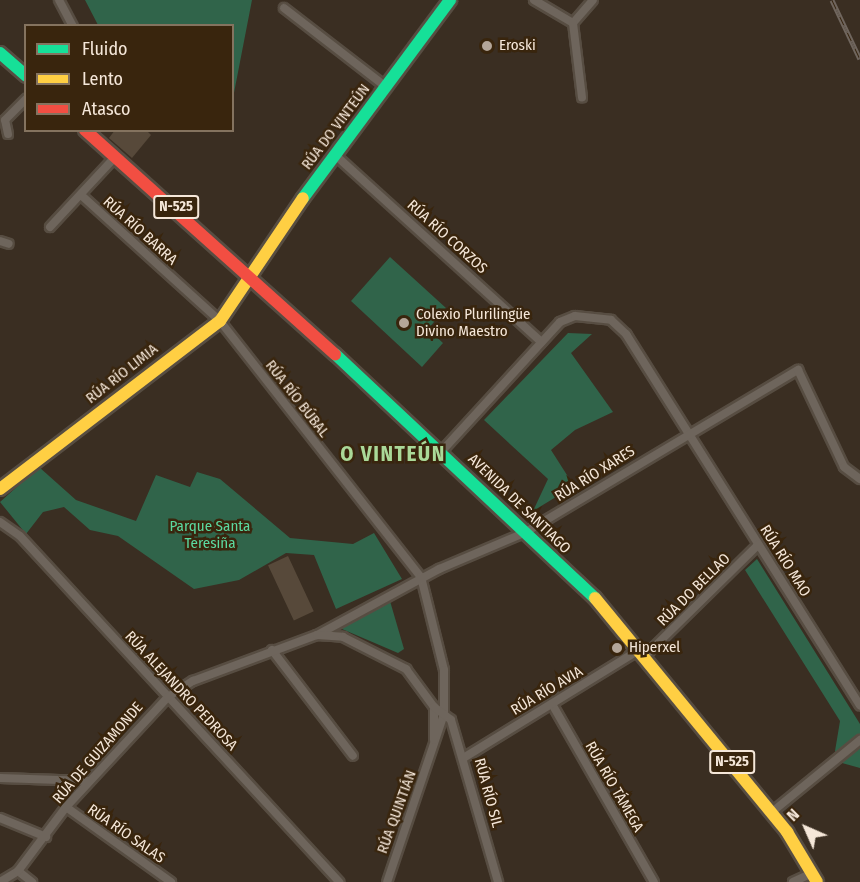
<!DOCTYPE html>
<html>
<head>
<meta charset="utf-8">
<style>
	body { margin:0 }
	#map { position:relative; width:860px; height:882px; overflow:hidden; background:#3a2e22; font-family:"Fira Sans Condensed",sans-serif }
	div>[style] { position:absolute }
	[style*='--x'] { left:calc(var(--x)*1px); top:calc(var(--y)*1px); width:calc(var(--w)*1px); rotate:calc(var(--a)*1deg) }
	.green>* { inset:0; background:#30644a }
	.building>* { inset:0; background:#57493a; transform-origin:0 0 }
	.roads { filter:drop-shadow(2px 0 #574d42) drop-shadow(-2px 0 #574d42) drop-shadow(0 2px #574d42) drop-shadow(0 -2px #574d42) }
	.street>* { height:8px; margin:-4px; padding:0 4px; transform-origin:4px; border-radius:4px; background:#6e655c }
	.fast>* { height:12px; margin:-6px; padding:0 6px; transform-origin:6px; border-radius:6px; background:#16e098 }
	.slow>* { height:12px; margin:-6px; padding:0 6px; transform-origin:6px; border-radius:6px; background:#ffcf43 }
	.jam>* { height:12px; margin:-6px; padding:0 6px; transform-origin:6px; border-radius:6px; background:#f24e42 }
	.rail>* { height:5px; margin-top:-2.5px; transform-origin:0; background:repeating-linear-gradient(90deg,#39250d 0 9px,#70665e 0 18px); box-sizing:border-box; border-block:2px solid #70665e }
	.dots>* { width:16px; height:16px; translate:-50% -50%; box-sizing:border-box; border:3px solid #39250d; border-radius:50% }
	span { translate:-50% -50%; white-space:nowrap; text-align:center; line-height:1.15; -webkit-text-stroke:5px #39250d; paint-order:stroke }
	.shield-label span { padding:2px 4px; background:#39250d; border:2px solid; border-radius:4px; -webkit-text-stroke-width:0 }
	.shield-label { font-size:14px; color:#f5e7d9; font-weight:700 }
	.poi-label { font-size:15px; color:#f5e7d9 }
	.left { translate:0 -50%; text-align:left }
	.street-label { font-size:15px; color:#f5e7d9 }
	.park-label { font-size:15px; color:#5bd9a0 }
	.district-label { font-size:21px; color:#aad999; font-weight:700; letter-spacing:1.5px }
	.legend { position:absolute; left:24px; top:24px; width:210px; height:108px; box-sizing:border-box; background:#39250d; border:2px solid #84735f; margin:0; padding:8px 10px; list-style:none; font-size:18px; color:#f5e7d9 }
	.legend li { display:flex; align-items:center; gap:12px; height:30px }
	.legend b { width:30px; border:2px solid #84735f }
	.north { position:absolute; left:776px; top:798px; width:60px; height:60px; -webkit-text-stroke:4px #39250d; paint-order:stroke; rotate:315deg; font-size:16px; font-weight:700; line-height:24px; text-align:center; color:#f5e7d9 }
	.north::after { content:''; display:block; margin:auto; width:21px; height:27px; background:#f5e7d9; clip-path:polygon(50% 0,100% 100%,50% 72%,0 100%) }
</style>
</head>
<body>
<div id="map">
	<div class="green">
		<i style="clip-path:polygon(85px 0,252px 0,233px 98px,232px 26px,98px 25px)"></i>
		<i style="clip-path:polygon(390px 257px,446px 308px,428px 329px,443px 343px,422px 367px,351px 301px)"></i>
		<i style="clip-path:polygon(568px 333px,592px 334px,571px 353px,613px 412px,575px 430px,551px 450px,574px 486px,533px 511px,548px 479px,484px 420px)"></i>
		<i style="clip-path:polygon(39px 467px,76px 500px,136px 521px,156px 475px,190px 487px,197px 472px,220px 479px,290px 538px,353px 544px,374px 533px,402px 579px,336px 609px,314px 555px,286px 553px,239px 580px,194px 589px,118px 536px,90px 530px,64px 507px,43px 512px,26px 534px,0 502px)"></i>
		<i style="clip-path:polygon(757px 559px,860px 724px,860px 768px,842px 763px,835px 751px,840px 721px,745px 570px)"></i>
		<i style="clip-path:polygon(390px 601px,404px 649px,398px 653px,335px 626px)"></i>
	</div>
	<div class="building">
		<i style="clip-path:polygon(115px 130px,146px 130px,151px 135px,132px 158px,109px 138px)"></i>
		<i style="left:288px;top:556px;width:61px;height:22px;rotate:65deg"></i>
	</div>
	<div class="roads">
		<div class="street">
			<i style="--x:59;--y:0;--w:30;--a:62"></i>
			<i style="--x:534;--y:0;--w:45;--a:30.5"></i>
			<i style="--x:573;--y:23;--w:30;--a:-49"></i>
			<i style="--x:284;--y:8;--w:128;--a:37.7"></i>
			<i style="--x:573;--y:23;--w:75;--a:83.1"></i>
			<i style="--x:8;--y:134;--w:14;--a:-102"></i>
			<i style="--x:5;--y:120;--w:30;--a:-45"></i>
			<i style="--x:334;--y:154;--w:280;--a:42.2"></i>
			<i style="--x:81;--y:195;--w:188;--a:42.2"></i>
			<i style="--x:220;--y:321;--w:325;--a:51.9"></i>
			<i style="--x:421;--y:577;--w:96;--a:76.1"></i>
			<i style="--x:444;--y:670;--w:44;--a:90"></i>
			<i style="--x:444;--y:714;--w:177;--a:108.7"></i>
			<i style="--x:50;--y:227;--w:96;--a:-47.1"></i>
			<i style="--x:0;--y:241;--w:9;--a:18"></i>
			<i style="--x:441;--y:452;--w:176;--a:-47.5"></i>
			<i style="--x:560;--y:322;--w:16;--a:-22"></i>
			<i style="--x:575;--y:316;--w:36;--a:6"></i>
			<i style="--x:611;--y:320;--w:21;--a:43"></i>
			<i style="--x:626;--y:334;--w:439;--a:57.8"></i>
			<i style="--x:0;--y:522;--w:24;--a:35"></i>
			<i style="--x:20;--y:536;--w:471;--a:47.3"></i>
			<i style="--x:317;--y:635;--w:139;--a:-28.4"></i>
			<i style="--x:439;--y:569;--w:95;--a:-23"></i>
			<i style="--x:526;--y:532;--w:317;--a:-30.8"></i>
			<i style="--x:798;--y:370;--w:107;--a:64.6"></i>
			<i style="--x:844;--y:467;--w:20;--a:37"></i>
			<i style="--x:272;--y:650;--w:133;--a:52.6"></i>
			<i style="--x:647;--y:654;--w:156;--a:-44.5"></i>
			<i style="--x:552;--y:704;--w:205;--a:60.2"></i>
			<i style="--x:434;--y:740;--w:33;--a:-90"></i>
			<i style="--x:465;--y:757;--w:208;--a:-31.6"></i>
			<i style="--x:0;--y:778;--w:89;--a:1.9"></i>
			<i style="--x:66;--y:807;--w:129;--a:35.5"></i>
			<i style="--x:772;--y:812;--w:114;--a:-39.3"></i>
			<i style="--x:0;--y:818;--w:50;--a:22.4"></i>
			<i style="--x:18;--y:871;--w:18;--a:38"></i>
			<i style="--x:0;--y:882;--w:21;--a:-31"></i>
			<i style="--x:18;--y:871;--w:80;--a:-53.1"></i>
			<i style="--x:66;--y:807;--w:150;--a:-47.2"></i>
			<i style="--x:168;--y:697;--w:30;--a:-33"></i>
			<i style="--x:193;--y:681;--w:132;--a:-20.4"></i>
			<i style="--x:317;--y:635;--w:26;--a:4"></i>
			<i style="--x:343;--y:637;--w:71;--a:26.9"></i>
			<i style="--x:406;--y:669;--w:47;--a:53.6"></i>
			<i style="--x:434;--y:707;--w:21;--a:37"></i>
			<i style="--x:451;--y:720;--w:169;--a:73.8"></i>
			<i style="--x:793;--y:882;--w:21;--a:-25"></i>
		</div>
		<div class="fast">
			<i style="--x:0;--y:53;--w:35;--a:41"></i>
			<i style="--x:303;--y:198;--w:247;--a:-53.4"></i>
			<i style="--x:335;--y:354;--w:357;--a:43.2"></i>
		</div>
		<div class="slow">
			<i style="--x:0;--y:489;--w:277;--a:-37.4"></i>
			<i style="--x:220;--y:321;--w:148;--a:-56"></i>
			<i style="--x:595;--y:598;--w:303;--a:50.6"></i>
			<i style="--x:787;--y:832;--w:58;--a:59"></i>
		</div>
		<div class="jam">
			<i style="--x:85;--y:130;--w:336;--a:41.9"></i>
		</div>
	</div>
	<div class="rail">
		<i style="--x:832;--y:0;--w:65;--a:64.6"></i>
	</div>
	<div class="dots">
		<i style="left:487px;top:46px;background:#b4a699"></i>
		<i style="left:404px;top:323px;background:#b4a699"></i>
		<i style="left:617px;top:648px;background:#b4a699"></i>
	</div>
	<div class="shield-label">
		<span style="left:176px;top:207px">N-525</span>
		<span style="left:732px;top:762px">N-525</span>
	</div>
	<div class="poi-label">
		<span class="left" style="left:499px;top:46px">Eroski</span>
		<span class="left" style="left:416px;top:323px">Colexio Plurilingüe<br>Divino Maestro</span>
		<span class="left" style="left:629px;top:648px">Hiperxel</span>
	</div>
	<div class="street-label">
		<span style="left:336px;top:127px;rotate:-53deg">RÚA DO VINTEÚN</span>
		<span style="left:140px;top:231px;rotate:42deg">RÚA RÍO BARRA</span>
		<span style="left:447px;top:237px;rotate:42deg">RÚA RÍO CORZOS</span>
		<span style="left:122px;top:374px;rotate:-38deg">RÚA RÍO LIMIA</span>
		<span style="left:297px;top:399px;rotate:52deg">RÚA RÍO BÚBAL</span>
		<span style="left:595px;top:474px;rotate:-32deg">RÚA RÍO XARES</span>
		<span style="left:519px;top:504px;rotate:44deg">AVENIDA DE SANTIAGO</span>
		<span style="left:785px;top:561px;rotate:58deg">RÚA RÍO MAO</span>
		<span style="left:694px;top:590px;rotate:-45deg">RÚA DO BELLAO</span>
		<span style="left:181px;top:691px;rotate:47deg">RÚA ALEJANDRO PEDROSA</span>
		<span style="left:547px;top:691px;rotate:-31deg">RÚA RÍO AVIA</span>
		<span style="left:98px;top:753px;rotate:-49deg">RÚA DE GUIZAMONDE</span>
		<span style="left:614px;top:787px;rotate:60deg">RÚA RÍO TÁMEGA</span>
		<span style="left:488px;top:793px;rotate:75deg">RÚA RÍO SIL</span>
		<span style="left:397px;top:812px;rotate:-70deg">RÚA QUINTIÁN</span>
		<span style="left:126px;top:834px;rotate:35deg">RÚA RÍO SALAS</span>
	</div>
	<div class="park-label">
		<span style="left:210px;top:535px">Parque Santa<br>Teresiña</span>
	</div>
	<div class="district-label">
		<span style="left:393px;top:454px">O VINTEÚN</span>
	</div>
	<ul class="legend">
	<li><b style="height:8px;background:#16e098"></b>Fluido</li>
	<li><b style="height:8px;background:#ffcf43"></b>Lento</li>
	<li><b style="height:8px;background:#f24e42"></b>Atasco</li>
	</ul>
	<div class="north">N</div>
</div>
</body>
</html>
